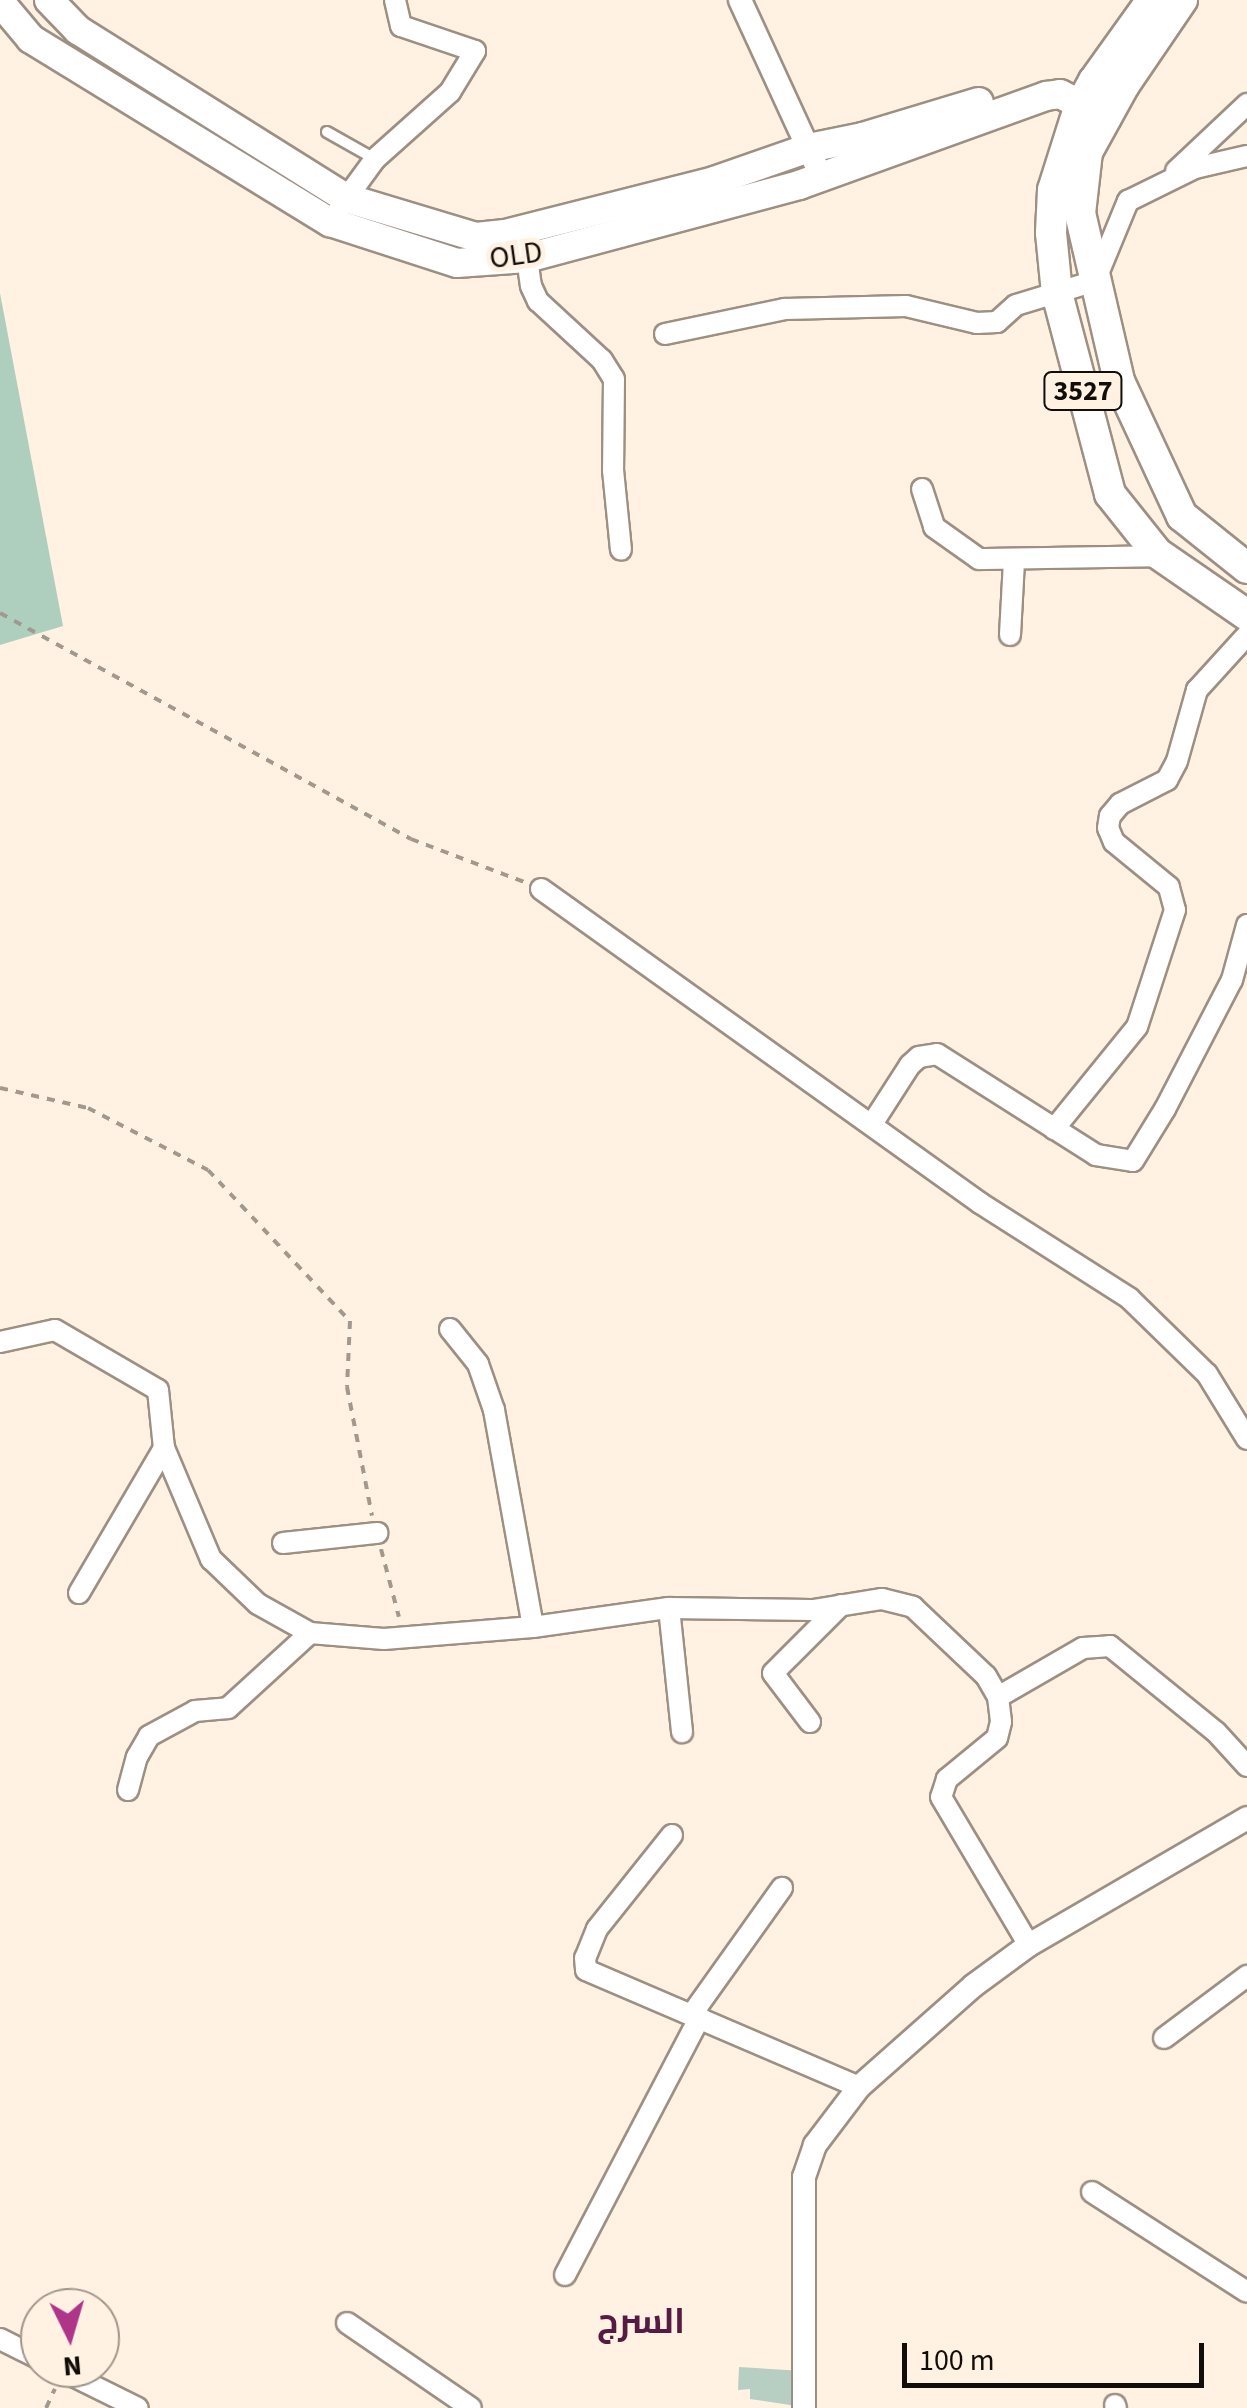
<!DOCTYPE html>
<html>
<head>
<meta charset="utf-8">
<style>
	body { margin:0 }
	#map { position:relative; width:1247px; height:2408px; overflow:hidden; background:#fff2e3; font-family:"Source Sans 3",Cairo,sans-serif }
	div>[style] { position:absolute }
	[style*='--x'] { left:calc(var(--x)*1px); top:calc(var(--y)*1px); width:calc(var(--w)*1px); rotate:calc(var(--a)*1deg) }
	.green>* { inset:0; background:#b7cec2 }
	.forest>* { inset:0; background:#afcfbe }
	.path>* { height:4px; margin-top:-2px; transform-origin:0; background:repeating-linear-gradient(90deg,#a2998e 0 8px,transparent 0 16px) }
	.roads { filter:drop-shadow(2px 0 #9d9083) drop-shadow(-2px 0 #9d9083) drop-shadow(0 2px #9d9083) drop-shadow(0 -2px #9d9083) }
	.service>* { height:10px; margin:-5px; padding:0 5px; transform-origin:5px; border-radius:5px; background:#fff }
	.minor>* { height:20px; margin:-10px; padding:0 10px; transform-origin:10px; border-radius:10px; background:#fff }
	.tertiary>* { height:22px; margin:-11px; padding:0 11px; transform-origin:11px; border-radius:11px; background:#fff }
	.secondary>* { height:28px; margin:-14px; padding:0 14px; transform-origin:14px; border-radius:14px; background:#fff }
	.primary>* { height:30px; margin:-15px; padding:0 15px; transform-origin:15px; border-radius:15px; background:#fff }
	span { translate:-50% -50%; white-space:nowrap; text-align:center; line-height:1.15; -webkit-text-stroke:10px #fff2e3; paint-order:stroke }
	.shield-label span { padding:2px 8px; background:#fff2e3; border:2px solid; border-radius:8px; -webkit-text-stroke-width:0 }
	.shield-label { font-size:28px; color:#110d08; font-weight:700 }
	.street-label { font-size:30px; color:#110d08 }
	.quarter-label { font-size:35px; color:#561b43; font-weight:700 }
	.north { position:absolute; left:20px; top:2288px; width:100px; height:100px; box-sizing:border-box; background:#fff2e3; border:2px solid #a0968b; border-radius:50%; rotate:175deg; font-size:28px; font-weight:700; line-height:40px; text-align:center; color:#110d08 }
	.north::after { content:''; display:block; margin:auto; width:35px; height:45px; background:#ae3589; clip-path:polygon(50% 0,100% 100%,50% 72%,0 100%) }
	.scale { position:absolute; left:902px; top:2343px; width:302px; height:45px; box-sizing:border-box; border:5px solid #110d08; border-top:0; padding-left:12px; font-size:30px; line-height:35px; white-space:nowrap; color:#110d08; -webkit-text-stroke:8px #fff2e3; paint-order:stroke }
</style>
</head>
<body>
<div id="map">
	<div class="green">
		<i style="clip-path:polygon(739px 2367px,802px 2371px,797px 2406px,750px 2399px,750px 2389px,738px 2390px)"></i>
	</div>
	<div class="forest">
		<i style="clip-path:polygon(0 293px,63px 626px,0 645px)"></i>
	</div>
	<div class="path">
		<i style="--x:0;--y:613;--w:469;--a:28.8"></i>
		<i style="--x:411;--y:839;--w:121;--a:20.8"></i>
		<i style="--x:0;--y:1088;--w:90;--a:12.8"></i>
		<i style="--x:88;--y:1108;--w:135;--a:27.3"></i>
		<i style="--x:208;--y:1170;--w:207;--a:46.8"></i>
		<i style="--x:350;--y:1321;--w:66;--a:92.6"></i>
		<i style="--x:347;--y:1387;--w:131;--a:79"></i>
		<i style="--x:381;--y:1549;--w:70;--a:75.2"></i>
		<i style="--x:46;--y:2408;--w:21;--a:-65"></i>
	</div>
	<div class="roads">
		<div class="service">
			<i style="--x:327;--y:132;--w:55;--a:29.4"></i>
		</div>
		<div class="minor">
			<i style="--x:1176;--y:171;--w:98;--a:-43.3"></i>
			<i style="--x:340;--y:207;--w:59;--a:-53.9"></i>
			<i style="--x:375;--y:159;--w:101;--a:-41.8"></i>
			<i style="--x:450;--y:92;--w:48;--a:-58.6"></i>
			<i style="--x:475;--y:51;--w:78;--a:-161.3"></i>
			<i style="--x:401;--y:26;--w:27;--a:-103"></i>
			<i style="--x:527;--y:258;--w:28;--a:82"></i>
			<i style="--x:531;--y:286;--w:17;--a:65"></i>
			<i style="--x:538;--y:301;--w:87;--a:42.7"></i>
			<i style="--x:602;--y:360;--w:22;--a:58"></i>
			<i style="--x:614;--y:379;--w:91;--a:90.6"></i>
			<i style="--x:613;--y:470;--w:80;--a:84.3"></i>
			<i style="--x:665;--y:334;--w:123;--a:-11.8"></i>
			<i style="--x:785;--y:309;--w:121;--a:-1.4"></i>
			<i style="--x:906;--y:306;--w:73;--a:13.5"></i>
			<i style="--x:977;--y:323;--w:20;--a:-3"></i>
			<i style="--x:997;--y:322;--w:25;--a:-42"></i>
			<i style="--x:1016;--y:305;--w:83;--a:-16.9"></i>
			<i style="--x:1095;--y:281;--w:87;--a:-67.6"></i>
			<i style="--x:1128;--y:201;--w:75;--a:-26.2"></i>
			<i style="--x:1195;--y:168;--w:53;--a:-13"></i>
			<i style="--x:922;--y:489;--w:40;--a:72"></i>
			<i style="--x:934;--y:527;--w:55;--a:35.4"></i>
			<i style="--x:979;--y:559;--w:182;--a:-0.9"></i>
			<i style="--x:1010;--y:635;--w:74;--a:-86.9"></i>
			<i style="--x:541;--y:889;--w:540;--a:35.57"></i>
			<i style="--x:980;--y:1203;--w:177;--a:32.5"></i>
			<i style="--x:1129;--y:1298;--w:109;--a:44.3"></i>
			<i style="--x:1207;--y:1374;--w:76;--a:58.4"></i>
			<i style="--x:872;--y:1124;--w:70;--a:-57.2"></i>
			<i style="--x:910;--y:1065;--w:12;--a:-42"></i>
			<i style="--x:919;--y:1057;--w:18;--a:-9"></i>
			<i style="--x:937;--y:1054;--w:188;--a:32.4"></i>
			<i style="--x:1096;--y:1155;--w:37;--a:9"></i>
			<i style="--x:1133;--y:1161;--w:61;--a:-58.4"></i>
			<i style="--x:1165;--y:1109;--w:145;--a:-62.6"></i>
			<i style="--x:1232;--y:980;--w:57;--a:-74.7"></i>
			<i style="--x:1054;--y:1129;--w:132;--a:-50.9"></i>
			<i style="--x:1137;--y:1027;--w:123;--a:-72"></i>
			<i style="--x:1175;--y:910;--w:24;--a:-105"></i>
			<i style="--x:1169;--y:887;--w:71;--a:-140.7"></i>
			<i style="--x:1114;--y:842;--w:15;--a:-113"></i>
			<i style="--x:1108;--y:828;--w:12;--a:-81"></i>
			<i style="--x:1110;--y:816;--w:16;--a:-50"></i>
			<i style="--x:1120;--y:804;--w:53;--a:-27.1"></i>
			<i style="--x:1167;--y:780;--w:21;--a:-62"></i>
			<i style="--x:1177;--y:761;--w:74;--a:-74.3"></i>
			<i style="--x:1197;--y:690;--w:74;--a:-47.7"></i>
			<i style="--x:450;--y:1329;--w:45;--a:51.3"></i>
			<i style="--x:478;--y:1364;--w:49;--a:70.8"></i>
			<i style="--x:494;--y:1410;--w:220;--a:79.8"></i>
			<i style="--x:0;--y:1342;--w:56;--a:-12.3"></i>
			<i style="--x:55;--y:1330;--w:119;--a:30.2"></i>
			<i style="--x:158;--y:1390;--w:58;--a:84.1"></i>
			<i style="--x:164;--y:1448;--w:121;--a:67.1"></i>
			<i style="--x:211;--y:1559;--w:65;--a:43.8"></i>
			<i style="--x:258;--y:1604;--w:60;--a:29.1"></i>
			<i style="--x:310;--y:1633;--w:74;--a:4.6"></i>
			<i style="--x:384;--y:1639;--w:149;--a:-4.6"></i>
			<i style="--x:533;--y:1627;--w:137;--a:-8"></i>
			<i style="--x:669;--y:1608;--w:144;--a:0.8"></i>
			<i style="--x:813;--y:1610;--w:70;--a:-9.1"></i>
			<i style="--x:882;--y:1599;--w:32;--a:14"></i>
			<i style="--x:913;--y:1607;--w:100;--a:43.4"></i>
			<i style="--x:986;--y:1676;--w:24;--a:60"></i>
			<i style="--x:998;--y:1697;--w:25;--a:83"></i>
			<i style="--x:1001;--y:1722;--w:16;--a:104"></i>
			<i style="--x:997;--y:1738;--w:65;--a:140.6"></i>
			<i style="--x:947;--y:1779;--w:19;--a:108"></i>
			<i style="--x:941;--y:1797;--w:172;--a:59.3"></i>
			<i style="--x:283;--y:1543;--w:95;--a:-6.1"></i>
			<i style="--x:79;--y:1593;--w:168;--a:-59.6"></i>
			<i style="--x:669;--y:1608;--w:125;--a:84"></i>
			<i style="--x:998;--y:1697;--w:98;--a:-30"></i>
			<i style="--x:1083;--y:1648;--w:27;--a:-4"></i>
			<i style="--x:1110;--y:1646;--w:136;--a:39.1"></i>
			<i style="--x:1216;--y:1732;--w:46;--a:47.6"></i>
			<i style="--x:810;--y:1722;--w:61;--a:-127.1"></i>
			<i style="--x:773;--y:1673;--w:96;--a:-45"></i>
			<i style="--x:128;--y:1790;--w:34;--a:-75"></i>
			<i style="--x:137;--y:1757;--w:24;--a:-60"></i>
			<i style="--x:149;--y:1736;--w:52;--a:-28.5"></i>
			<i style="--x:195;--y:1711;--w:33;--a:-5"></i>
			<i style="--x:228;--y:1708;--w:111;--a:-42.4"></i>
			<i style="--x:672;--y:1835;--w:120;--a:128.6"></i>
			<i style="--x:597;--y:1929;--w:31;--a:112"></i>
			<i style="--x:585;--y:1958;--w:12;--a:85"></i>
			<i style="--x:586;--y:1970;--w:297;--a:23.2"></i>
			<i style="--x:692;--y:2014;--w:155;--a:-54.5"></i>
			<i style="--x:1164;--y:2038;--w:104;--a:-36.8"></i>
			<i style="--x:1092;--y:2192;--w:184;--a:32.8"></i>
			<i style="--x:565;--y:2275;--w:291;--a:-62.4"></i>
			<i style="--x:347;--y:2323;--w:150;--a:34.4"></i>
			<i style="--x:0;--y:2339;--w:45;--a:26.6"></i>
			<i style="--x:57;--y:2368;--w:90;--a:26.3"></i>
			<i style="--x:1115;--y:2405;--w:3;--a:72"></i>
		</div>
		<div class="tertiary">
			<i style="--x:740;--y:0;--w:194;--a:65.3"></i>
			<i style="--x:804;--y:2408;--w:231;--a:-90"></i>
			<i style="--x:804;--y:2177;--w:34;--a:-71"></i>
			<i style="--x:815;--y:2145;--w:73;--a:-52.8"></i>
			<i style="--x:859;--y:2087;--w:152;--a:-41.5"></i>
			<i style="--x:973;--y:1986;--w:69;--a:-36.2"></i>
			<i style="--x:1029;--y:1945;--w:252;--a:-30.2"></i>
		</div>
		<div class="secondary">
			<i style="--x:49;--y:0;--w:42;--a:46"></i>
			<i style="--x:78;--y:30;--w:316;--a:32.1"></i>
			<i style="--x:346;--y:198;--w:136;--a:16.7"></i>
			<i style="--x:476;--y:237;--w:29;--a:-6"></i>
			<i style="--x:505;--y:234;--w:216;--a:-14.2"></i>
			<i style="--x:714;--y:181;--w:101;--a:-19.2"></i>
			<i style="--x:809;--y:148;--w:55;--a:-11.5"></i>
			<i style="--x:863;--y:137;--w:121;--a:-16.8"></i>
			<i style="--x:0;--y:2;--w:48;--a:50"></i>
			<i style="--x:31;--y:39;--w:351;--a:31.5"></i>
			<i style="--x:330;--y:222;--w:133;--a:17.9"></i>
			<i style="--x:457;--y:263;--w:70;--a:-4.1"></i>
			<i style="--x:527;--y:258;--w:282;--a:-15"></i>
			<i style="--x:799;--y:185;--w:263;--a:-19.8"></i>
			<i style="--x:1046;--y:96;--w:14;--a:-8"></i>
			<i style="--x:1060;--y:94;--w:22;--a:27"></i>
		</div>
		<div class="primary">
			<i style="--x:1094;--y:81;--w:100;--a:-54.4"></i>
			<i style="--x:1124;--y:85;--w:103;--a:-55.7"></i>
			<i style="--x:1079;--y:108;--w:86;--a:107.6"></i>
			<i style="--x:1053;--y:190;--w:43;--a:92.7"></i>
			<i style="--x:1051;--y:233;--w:60;--a:84.3"></i>
			<i style="--x:1057;--y:293;--w:208;--a:75.2"></i>
			<i style="--x:1110;--y:494;--w:75;--a:51.5"></i>
			<i style="--x:1157;--y:553;--w:109;--a:34.6"></i>
			<i style="--x:1106;--y:117;--w:28;--a:-162"></i>
			<i style="--x:1079;--y:108;--w:31;--a:-61"></i>
			<i style="--x:1094;--y:81;--w:30;--a:8"></i>
			<i style="--x:1124;--y:85;--w:77;--a:118.9"></i>
			<i style="--x:1087;--y:152;--w:61;--a:96.5"></i>
			<i style="--x:1080;--y:213;--w:172;--a:76.9"></i>
			<i style="--x:1119;--y:381;--w:149;--a:65"></i>
			<i style="--x:1182;--y:516;--w:83;--a:38.7"></i>
		</div>
	</div>
	<div class="shield-label">
		<span style="left:1083px;top:391px">3527</span>
	</div>
	<div class="street-label">
		<span style="left:516px;top:256px;rotate:-8deg">OLD</span>
	</div>
	<div class="quarter-label">
		<span style="left:641px;top:2322px">السرج</span>
	</div>
	<div class="north">N</div>
	<div class="scale">100 m</div>
</div>
</body>
</html>
